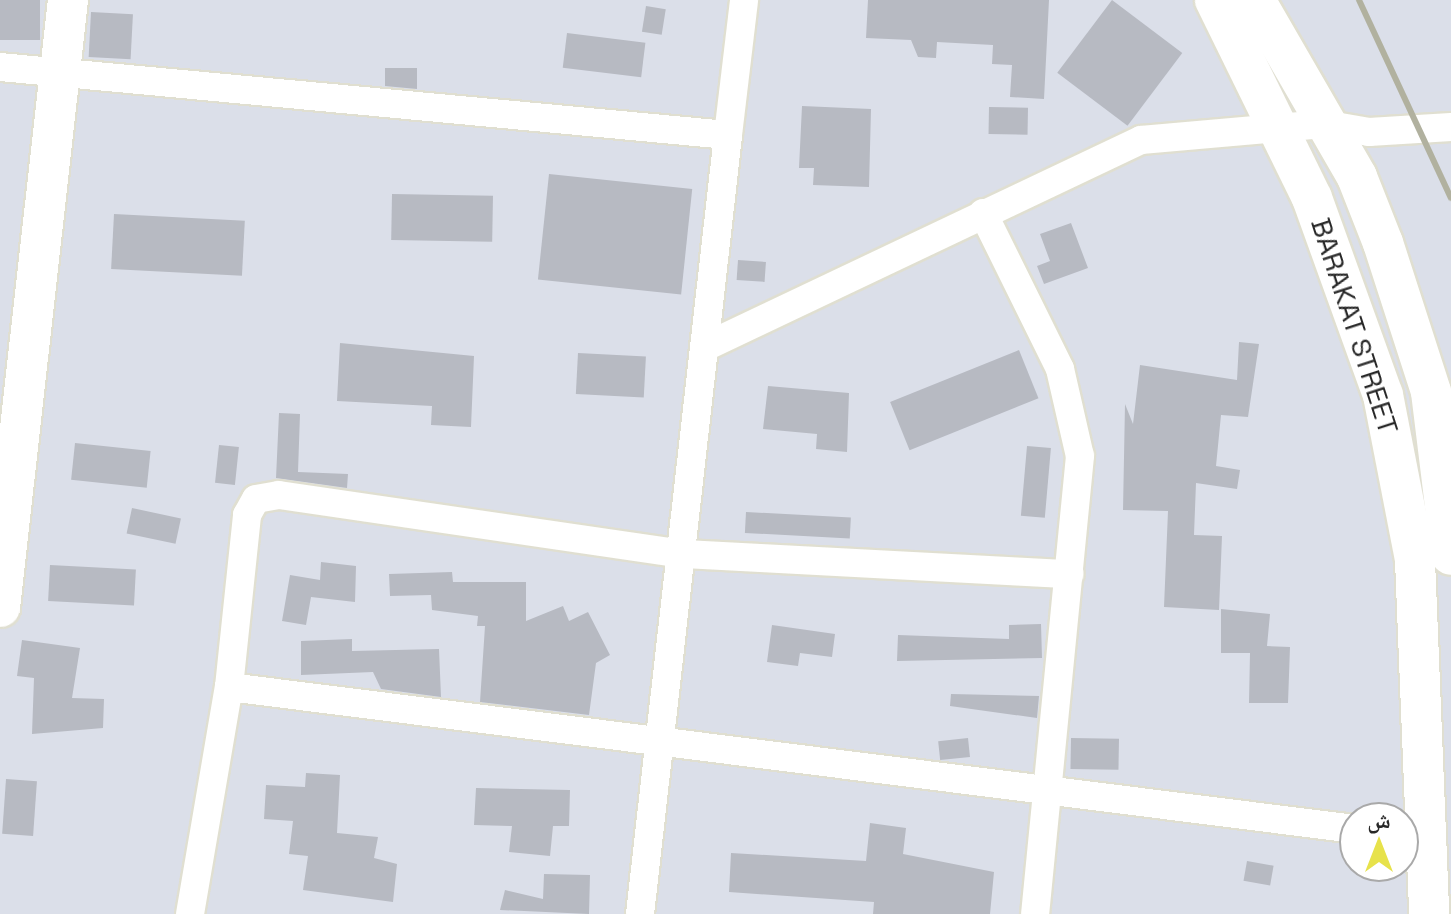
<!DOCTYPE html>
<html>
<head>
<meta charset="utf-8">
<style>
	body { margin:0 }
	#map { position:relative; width:1451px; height:914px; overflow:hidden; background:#dbdfe9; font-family:"Space Grotesk","Noto Naskh Arabic",sans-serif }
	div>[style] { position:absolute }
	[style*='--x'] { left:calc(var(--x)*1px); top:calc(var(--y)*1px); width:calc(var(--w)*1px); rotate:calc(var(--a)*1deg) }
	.building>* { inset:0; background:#b7bac2; transform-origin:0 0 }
	.roads { filter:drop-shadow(2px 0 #e0dfd1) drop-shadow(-2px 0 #e0dfd1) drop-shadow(0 2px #e0dfd1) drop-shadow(0 -2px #e0dfd1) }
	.street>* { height:28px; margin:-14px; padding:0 14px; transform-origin:14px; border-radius:14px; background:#fff }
	.secondary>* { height:40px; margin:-20px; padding:0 20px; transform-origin:20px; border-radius:20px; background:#fff }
	.rail>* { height:6px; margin:-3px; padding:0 3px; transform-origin:3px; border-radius:3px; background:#b1b19f }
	span { translate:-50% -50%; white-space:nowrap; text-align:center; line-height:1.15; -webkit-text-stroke:6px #fff; paint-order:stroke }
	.street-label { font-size:28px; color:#282828 }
	.north { position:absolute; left:1339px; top:802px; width:80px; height:80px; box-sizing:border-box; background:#fff; border:2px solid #a9a9a9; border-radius:50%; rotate:0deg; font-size:22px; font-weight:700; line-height:32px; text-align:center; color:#282828 }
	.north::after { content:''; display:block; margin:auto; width:28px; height:36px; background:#e7e24b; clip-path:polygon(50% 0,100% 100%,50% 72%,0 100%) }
</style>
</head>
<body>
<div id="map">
	<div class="building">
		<i style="left:0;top:0;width:40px;height:40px"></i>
		<i style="clip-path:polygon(868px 0,1049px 0,1044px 99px,1010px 97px,1012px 65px,992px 64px,993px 45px,937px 42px,936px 58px,918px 57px,911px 40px,866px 38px)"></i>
		<i style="left:1112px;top:0;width:88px;height:91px;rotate:37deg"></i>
		<i style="left:646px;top:6px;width:20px;height:26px;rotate:9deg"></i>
		<i style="left:91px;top:12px;width:42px;height:45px;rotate:3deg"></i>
		<i style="left:567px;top:33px;width:79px;height:35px;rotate:7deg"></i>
		<i style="clip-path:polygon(385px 68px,417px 68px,417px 89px,385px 86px)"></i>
		<i style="clip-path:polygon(802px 106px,871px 109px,869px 187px,813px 185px,814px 168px,799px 168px)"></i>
		<i style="left:989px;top:107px;width:39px;height:27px;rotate:1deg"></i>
		<i style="left:549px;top:174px;width:144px;height:106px;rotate:6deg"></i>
		<i style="left:392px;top:194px;width:101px;height:46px;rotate:1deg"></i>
		<i style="left:114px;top:214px;width:131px;height:55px;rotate:3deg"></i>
		<i style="clip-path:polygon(1071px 223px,1088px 268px,1044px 284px,1037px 266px,1050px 261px,1040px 234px)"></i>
		<i style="left:738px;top:260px;width:28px;height:20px;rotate:4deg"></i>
		<i style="clip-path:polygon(1239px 342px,1259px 344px,1248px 417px,1221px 415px,1216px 466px,1240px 470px,1237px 489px,1196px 483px,1194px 535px,1222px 536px,1219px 610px,1164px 607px,1168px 511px,1123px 510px,1125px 404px,1133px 424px,1140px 365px,1237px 380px)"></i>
		<i style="clip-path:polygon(340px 343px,474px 356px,471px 427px,431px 425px,432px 406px,337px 401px)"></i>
		<i style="left:1019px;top:350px;width:52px;height:139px;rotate:68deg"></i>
		<i style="left:578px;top:353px;width:68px;height:41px;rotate:3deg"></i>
		<i style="clip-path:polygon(768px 386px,849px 393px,847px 452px,816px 449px,817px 434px,763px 429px)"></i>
		<i style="clip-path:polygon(279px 413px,300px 414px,298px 472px,348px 474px,347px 488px,276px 478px)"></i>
		<i style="left:75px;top:443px;width:76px;height:37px;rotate:6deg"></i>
		<i style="left:219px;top:445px;width:20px;height:38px;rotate:6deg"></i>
		<i style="left:1027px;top:446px;width:24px;height:70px;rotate:5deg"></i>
		<i style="left:132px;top:508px;width:50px;height:26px;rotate:12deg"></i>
		<i style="left:746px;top:512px;width:105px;height:21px;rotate:3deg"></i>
		<i style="clip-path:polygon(321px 562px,356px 566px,355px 602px,311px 597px,306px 625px,282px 621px,290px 575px,320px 580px)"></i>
		<i style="left:50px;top:565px;width:86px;height:36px;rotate:3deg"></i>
		<i style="clip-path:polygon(452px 572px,453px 582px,526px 582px,526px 621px,563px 606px,569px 621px,588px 612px,610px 655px,596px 663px,589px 715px,480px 702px,485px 626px,477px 626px,478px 616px,432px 610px,431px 595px,390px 596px,389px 574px)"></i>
		<i style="clip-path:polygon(1221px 609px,1270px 614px,1267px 646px,1290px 647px,1288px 703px,1249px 703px,1250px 653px,1221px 653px)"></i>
		<i style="clip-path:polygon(1041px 624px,1042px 658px,897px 661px,898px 635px,1009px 639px,1009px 625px)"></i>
		<i style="clip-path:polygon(772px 625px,835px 634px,832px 657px,800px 653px,798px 666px,767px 662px)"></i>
		<i style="clip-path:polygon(352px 639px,352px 651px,439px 649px,441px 697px,381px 689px,373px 672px,301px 675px,301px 641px)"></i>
		<i style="clip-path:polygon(22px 640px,80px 648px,72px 698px,104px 699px,103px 728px,32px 734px,34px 678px,17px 676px)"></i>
		<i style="clip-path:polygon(951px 694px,1039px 696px,1037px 718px,950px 706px)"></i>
		<i style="left:968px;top:738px;width:19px;height:30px;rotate:84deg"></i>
		<i style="left:1071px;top:738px;width:48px;height:31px;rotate:1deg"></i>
		<i style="clip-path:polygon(306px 773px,340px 775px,337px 833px,378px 837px,374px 858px,397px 864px,393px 902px,303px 890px,308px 856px,289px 854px,293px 821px,264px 819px,266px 785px,305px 787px)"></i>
		<i style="left:6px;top:779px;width:31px;height:55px;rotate:4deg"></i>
		<i style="clip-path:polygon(476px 788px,570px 790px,569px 826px,553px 826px,550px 856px,509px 852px,512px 826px,474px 825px)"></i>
		<i style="clip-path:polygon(870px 823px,906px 828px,903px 854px,994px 872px,990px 914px,873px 914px,874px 902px,729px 892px,731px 853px,866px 861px)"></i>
		<i style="left:1247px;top:861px;width:27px;height:20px;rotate:10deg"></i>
		<i style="clip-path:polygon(544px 874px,590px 875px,589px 914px,500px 910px,505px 890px,543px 899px)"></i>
	</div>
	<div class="roads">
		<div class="street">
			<i style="--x:0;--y:67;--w:731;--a:5.34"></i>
			<i style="--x:728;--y:135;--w:136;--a:-83.2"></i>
			<i style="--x:983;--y:213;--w:174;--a:63.7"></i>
			<i style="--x:1060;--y:369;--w:89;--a:77.1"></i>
			<i style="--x:1080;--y:456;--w:460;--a:95.6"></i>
			<i style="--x:707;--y:346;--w:480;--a:-25.4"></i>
			<i style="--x:1141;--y:140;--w:183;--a:-5"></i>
			<i style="--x:1323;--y:124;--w:47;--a:9.9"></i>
			<i style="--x:1369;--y:132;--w:82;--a:-3.5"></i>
			<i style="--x:229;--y:687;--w:1135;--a:7.19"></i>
			<i style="--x:190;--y:914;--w:230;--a:-80.3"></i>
			<i style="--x:229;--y:687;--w:173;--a:-84"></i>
			<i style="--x:247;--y:515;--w:18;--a:-61"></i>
			<i style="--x:256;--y:499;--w:23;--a:-10"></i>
			<i style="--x:279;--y:495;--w:409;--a:8.3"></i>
			<i style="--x:684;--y:554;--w:386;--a:3"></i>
			<i style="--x:640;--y:914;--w:784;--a:-83.55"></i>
		</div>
		<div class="secondary">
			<i style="--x:1215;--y:0;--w:220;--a:63.9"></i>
			<i style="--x:1312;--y:198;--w:209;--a:70.2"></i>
			<i style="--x:1383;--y:395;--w:168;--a:79"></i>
			<i style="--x:1415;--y:560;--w:354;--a:87.7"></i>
			<i style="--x:1255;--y:0;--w:204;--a:60"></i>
			<i style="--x:1357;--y:177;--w:71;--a:68.5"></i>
			<i style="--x:1383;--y:243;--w:157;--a:72.1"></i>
			<i style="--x:1431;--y:392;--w:164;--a:83"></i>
			<i style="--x:0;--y:607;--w:611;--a:-83.61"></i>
		</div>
	</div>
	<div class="rail">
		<i style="--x:1359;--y:0;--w:218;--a:65.1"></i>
	</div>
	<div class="street-label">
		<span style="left:1355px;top:326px;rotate:72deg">BARAKAT STREET</span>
	</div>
	<div class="north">ش</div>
</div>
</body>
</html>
